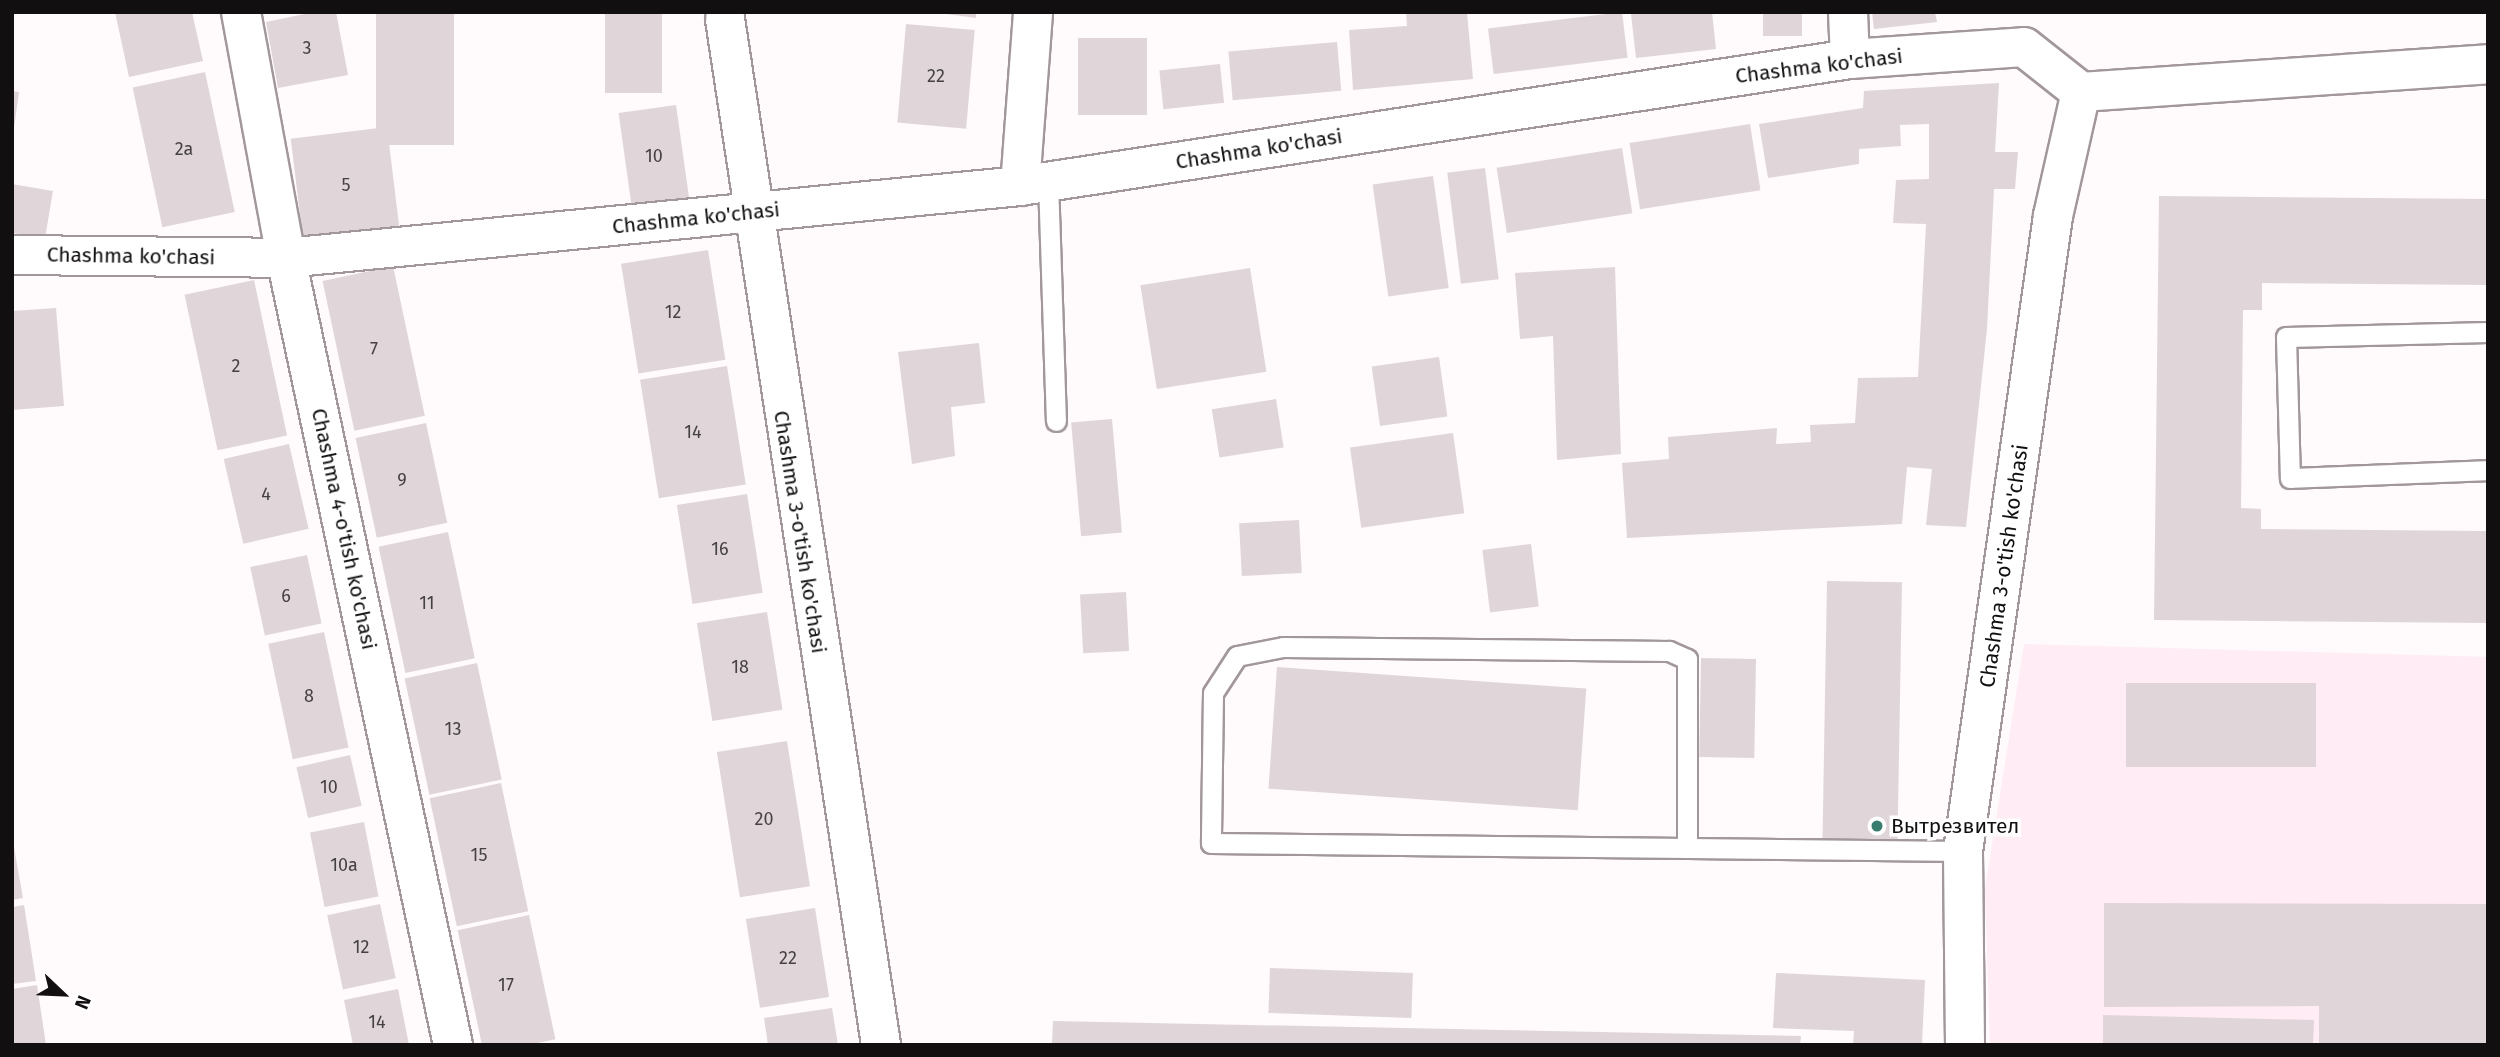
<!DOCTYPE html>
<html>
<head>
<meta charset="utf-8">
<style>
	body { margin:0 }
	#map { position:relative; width:2500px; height:1057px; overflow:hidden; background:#fffafc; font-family:"Fira Sans",sans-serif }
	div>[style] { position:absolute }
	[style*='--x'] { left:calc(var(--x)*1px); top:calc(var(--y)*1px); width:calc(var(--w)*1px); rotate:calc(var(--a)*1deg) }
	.built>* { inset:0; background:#ffecf5 }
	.building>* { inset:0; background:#e0d6da; transform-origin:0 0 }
	.roads { filter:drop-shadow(2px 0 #a1979c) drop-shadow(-2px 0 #a1979c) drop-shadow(0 2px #a1979c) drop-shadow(0 -2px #a1979c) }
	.service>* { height:19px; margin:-9.5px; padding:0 9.5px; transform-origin:9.5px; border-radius:9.5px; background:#fff }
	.minor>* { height:38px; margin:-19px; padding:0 19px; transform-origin:19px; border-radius:19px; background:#fff }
	.dots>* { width:19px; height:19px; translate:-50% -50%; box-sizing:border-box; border:4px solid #fff; border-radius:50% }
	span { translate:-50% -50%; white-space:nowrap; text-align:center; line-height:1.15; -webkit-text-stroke:7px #fff; paint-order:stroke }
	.number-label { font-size:18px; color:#464142 }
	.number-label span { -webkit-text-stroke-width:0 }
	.street-label { font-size:21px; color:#120f10 }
	.poi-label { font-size:21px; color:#120f10 }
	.left { translate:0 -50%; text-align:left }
	.frame { position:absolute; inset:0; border:14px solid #120f10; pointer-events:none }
	.north { position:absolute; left:28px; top:959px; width:70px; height:70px; -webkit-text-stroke:5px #fff; paint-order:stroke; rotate:113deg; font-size:19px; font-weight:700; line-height:28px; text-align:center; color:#120f10 }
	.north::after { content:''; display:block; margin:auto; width:24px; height:32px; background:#120f10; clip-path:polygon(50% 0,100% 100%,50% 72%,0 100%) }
</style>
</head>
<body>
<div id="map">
	<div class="built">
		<i style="clip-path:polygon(2024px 644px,2488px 657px,2488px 1045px,1990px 1045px,1985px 889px)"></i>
	</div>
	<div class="building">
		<i style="clip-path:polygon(115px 12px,192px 12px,203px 61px,129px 77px)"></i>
		<i style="clip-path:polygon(314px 12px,336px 12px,348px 75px,278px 88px,266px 22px)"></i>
		<i style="left:376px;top:12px;width:78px;height:133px"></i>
		<i style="left:605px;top:12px;width:57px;height:81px"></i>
		<i style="clip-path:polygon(931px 12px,976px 12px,976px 18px)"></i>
		<i style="clip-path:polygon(1406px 12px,1467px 12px,1473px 79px,1353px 90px,1349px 30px,1407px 26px)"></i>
		<i style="left:1622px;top:12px;width:46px;height:135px;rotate:83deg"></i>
		<i style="clip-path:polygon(1712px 12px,1716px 49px,1636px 58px,1631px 14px)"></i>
		<i style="left:1763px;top:12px;width:39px;height:24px"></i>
		<i style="clip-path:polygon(1872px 12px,1935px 12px,1937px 22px,1874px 29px)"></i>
		<i style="left:906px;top:24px;width:69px;height:99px;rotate:5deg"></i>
		<i style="left:1078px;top:38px;width:69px;height:77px"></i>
		<i style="left:1337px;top:42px;width:49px;height:109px;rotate:85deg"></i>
		<i style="left:1220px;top:64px;width:39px;height:61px;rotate:84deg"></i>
		<i style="left:205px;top:72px;width:143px;height:74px;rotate:78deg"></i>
		<i style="clip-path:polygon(1999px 83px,1995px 152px,2018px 152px,2015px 189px,1994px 189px,1987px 329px,1966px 527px,1926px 525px,1932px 469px,1907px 467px,1902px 524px,1627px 538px,1622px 463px,1669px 459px,1668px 437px,1777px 428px,1776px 444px,1811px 442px,1810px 425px,1855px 423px,1858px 378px,1918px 377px,1926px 224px,1893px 223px,1896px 180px,1929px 179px,1929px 124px,1900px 125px,1901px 146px,1859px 149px,1859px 164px,1768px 178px,1759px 124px,1863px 108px,1864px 91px)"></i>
		<i style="clip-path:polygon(12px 91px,19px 92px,14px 128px,12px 127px)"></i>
		<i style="left:676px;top:105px;width:95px;height:58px;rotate:82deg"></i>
		<i style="left:1750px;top:124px;width:67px;height:122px;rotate:81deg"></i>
		<i style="left:387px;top:127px;width:104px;height:97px;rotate:83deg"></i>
		<i style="left:1622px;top:148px;width:66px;height:127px;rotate:81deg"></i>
		<i style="left:1485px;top:168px;width:112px;height:38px;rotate:83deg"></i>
		<i style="left:1433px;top:176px;width:113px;height:61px;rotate:82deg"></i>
		<i style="clip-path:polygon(12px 184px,53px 191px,45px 238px,12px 233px)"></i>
		<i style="clip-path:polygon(2159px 196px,2488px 199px,2488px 285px,2262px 283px,2262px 310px,2243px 310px,2241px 508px,2261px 509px,2261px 529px,2488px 531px,2488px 623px,2154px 620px)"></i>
		<i style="left:708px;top:250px;width:111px;height:88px;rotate:81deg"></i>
		<i style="left:393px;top:266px;width:153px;height:72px;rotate:78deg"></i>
		<i style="clip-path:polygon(1615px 267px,1621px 454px,1557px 460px,1553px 336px,1520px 339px,1515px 273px)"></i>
		<i style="left:1250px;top:268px;width:105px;height:111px;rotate:81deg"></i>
		<i style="left:254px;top:280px;width:159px;height:71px;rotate:78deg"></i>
		<i style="clip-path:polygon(56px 308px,64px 406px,12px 410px,12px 311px)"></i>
		<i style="clip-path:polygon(979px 343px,985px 403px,951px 407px,955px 456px,912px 464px,898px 352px)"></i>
		<i style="left:1439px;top:357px;width:60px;height:68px;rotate:82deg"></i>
		<i style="left:727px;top:366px;width:120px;height:88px;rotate:81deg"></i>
		<i style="left:1276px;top:399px;width:49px;height:65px;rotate:81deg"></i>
		<i style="left:1112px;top:419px;width:114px;height:41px;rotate:85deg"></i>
		<i style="left:426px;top:423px;width:102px;height:72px;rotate:78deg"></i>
		<i style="left:1453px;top:433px;width:81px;height:104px;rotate:82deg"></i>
		<i style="left:289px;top:444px;width:87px;height:67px;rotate:77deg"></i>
		<i style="left:747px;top:494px;width:100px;height:71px;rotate:81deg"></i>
		<i style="left:1299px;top:520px;width:53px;height:60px;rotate:87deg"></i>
		<i style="left:448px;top:532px;width:129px;height:71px;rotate:78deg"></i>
		<i style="left:1531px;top:544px;width:63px;height:49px;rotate:83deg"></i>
		<i style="left:307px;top:555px;width:70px;height:58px;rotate:78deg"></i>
		<i style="left:1827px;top:581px;width:75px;height:261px;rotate:1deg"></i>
		<i style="left:1126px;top:592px;width:59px;height:46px;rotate:87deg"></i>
		<i style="left:767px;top:612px;width:99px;height:71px;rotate:81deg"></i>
		<i style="left:324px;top:632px;width:118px;height:57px;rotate:78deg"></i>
		<i style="left:1701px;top:658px;width:55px;height:99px;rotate:1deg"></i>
		<i style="left:477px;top:663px;width:119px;height:74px;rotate:78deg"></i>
		<i style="left:1277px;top:667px;width:310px;height:122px;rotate:4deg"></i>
		<i style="left:2126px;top:683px;width:190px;height:84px"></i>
		<i style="left:787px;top:741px;width:147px;height:71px;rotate:81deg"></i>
		<i style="left:350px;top:755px;width:52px;height:55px;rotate:77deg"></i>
		<i style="left:501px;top:783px;width:131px;height:73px;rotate:78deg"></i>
		<i style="left:364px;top:822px;width:76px;height:55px;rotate:79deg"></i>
		<i style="clip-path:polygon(12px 836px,23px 898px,12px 900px)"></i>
		<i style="clip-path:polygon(2104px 903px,2488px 904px,2488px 1045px,2319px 1045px,2319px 1006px,2104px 1007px)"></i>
		<i style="left:380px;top:904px;width:76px;height:54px;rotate:78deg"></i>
		<i style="clip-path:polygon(24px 905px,36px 981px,12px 984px,12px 907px)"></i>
		<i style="left:815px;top:908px;width:90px;height:70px;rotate:81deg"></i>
		<i style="left:529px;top:915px;width:127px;height:73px;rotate:78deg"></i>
		<i style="left:1270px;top:968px;width:143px;height:45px;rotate:2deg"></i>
		<i style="clip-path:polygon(1776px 973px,1925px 980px,1922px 1045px,1853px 1045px,1854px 1031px,1773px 1028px)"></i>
		<i style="clip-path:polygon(37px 985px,46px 1045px,12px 1045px,12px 989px)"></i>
		<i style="clip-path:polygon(398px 989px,409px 1045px,353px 1045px,344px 1000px)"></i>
		<i style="clip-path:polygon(832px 1008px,838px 1045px,768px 1045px,764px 1018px)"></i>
		<i style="clip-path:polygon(2103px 1015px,2314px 1020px,2313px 1045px,2103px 1045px)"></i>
		<i style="clip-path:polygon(1053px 1021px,1801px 1036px,1800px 1045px,1052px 1045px)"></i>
	</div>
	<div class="roads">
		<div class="service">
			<i style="--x:1048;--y:181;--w:240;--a:88.1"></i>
			<i style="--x:2488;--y:332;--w:202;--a:178.6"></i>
			<i style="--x:2286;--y:337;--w:141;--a:88.4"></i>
			<i style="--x:2290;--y:478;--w:198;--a:-2.3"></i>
			<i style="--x:1687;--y:848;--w:189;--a:-90"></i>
			<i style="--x:1687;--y:659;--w:20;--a:-156"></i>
			<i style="--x:1669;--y:651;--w:386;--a:-179.4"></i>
			<i style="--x:1283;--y:647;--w:47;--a:168.9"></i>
			<i style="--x:1237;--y:656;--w:44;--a:123"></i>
			<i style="--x:1213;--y:693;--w:150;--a:90.8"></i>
			<i style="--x:1211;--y:843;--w:476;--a:0.6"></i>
			<i style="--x:1687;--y:848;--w:276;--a:0.6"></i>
		</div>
		<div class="minor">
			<i style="--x:241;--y:12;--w:250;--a:79.6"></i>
			<i style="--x:286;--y:258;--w:805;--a:78.02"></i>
			<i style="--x:1848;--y:12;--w:47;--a:87.6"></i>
			<i style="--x:725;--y:19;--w:1038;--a:81.35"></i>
			<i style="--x:1020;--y:186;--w:174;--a:-85.7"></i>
			<i style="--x:12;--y:255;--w:274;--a:0.6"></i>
			<i style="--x:286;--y:258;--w:738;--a:-5.6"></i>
			<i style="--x:1020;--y:186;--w:840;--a:-8.7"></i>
			<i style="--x:1850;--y:59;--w:174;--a:-3.9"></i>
			<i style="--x:2024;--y:47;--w:73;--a:38.3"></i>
			<i style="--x:2081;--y:92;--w:408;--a:-3.9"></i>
			<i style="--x:1965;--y:1045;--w:194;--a:-90.6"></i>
			<i style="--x:1963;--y:851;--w:641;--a:-81.93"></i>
			<i style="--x:2053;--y:216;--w:127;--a:-77.3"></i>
		</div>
	</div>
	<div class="dots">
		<i style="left:1877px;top:826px;background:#397d71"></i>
	</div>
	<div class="number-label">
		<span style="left:307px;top:48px">3</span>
		<span style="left:936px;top:76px">22</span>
		<span style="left:184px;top:149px">2a</span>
		<span style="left:654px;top:156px">10</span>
		<span style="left:346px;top:185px">5</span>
		<span style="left:673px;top:312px">12</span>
		<span style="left:374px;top:349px">7</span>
		<span style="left:236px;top:366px">2</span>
		<span style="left:693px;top:432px">14</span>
		<span style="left:402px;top:480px">9</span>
		<span style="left:266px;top:494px">4</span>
		<span style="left:720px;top:549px">16</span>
		<span style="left:286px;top:596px">6</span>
		<span style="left:427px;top:603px">11</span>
		<span style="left:740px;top:667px">18</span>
		<span style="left:309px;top:696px">8</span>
		<span style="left:453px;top:729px">13</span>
		<span style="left:329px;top:787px">10</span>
		<span style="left:764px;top:819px">20</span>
		<span style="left:479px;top:855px">15</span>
		<span style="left:344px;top:865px">10a</span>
		<span style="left:361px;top:947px">12</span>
		<span style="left:788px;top:958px">22</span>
		<span style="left:506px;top:985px">17</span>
		<span style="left:377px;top:1022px">14</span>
	</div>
	<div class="street-label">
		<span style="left:1819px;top:66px;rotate:-7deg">Chashma ko'chasi</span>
		<span style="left:1259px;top:149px;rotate:-9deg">Chashma ko'chasi</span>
		<span style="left:696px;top:218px;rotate:-6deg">Chashma ko'chasi</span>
		<span style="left:131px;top:256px;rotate:1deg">Chashma ko'chasi</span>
		<span style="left:344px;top:529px;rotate:78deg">Chashma 4-o'tish ko'chasi</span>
		<span style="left:800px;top:532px;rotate:81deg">Chashma 3-o'tish ko'chasi</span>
		<span style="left:2004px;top:566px;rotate:-82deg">Chashma 3-o'tish ko'chasi</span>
	</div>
	<div class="poi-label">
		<span class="left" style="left:1891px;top:826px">Вытрезвител</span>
	</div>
	<div class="frame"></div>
	<div class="north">N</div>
</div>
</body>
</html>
